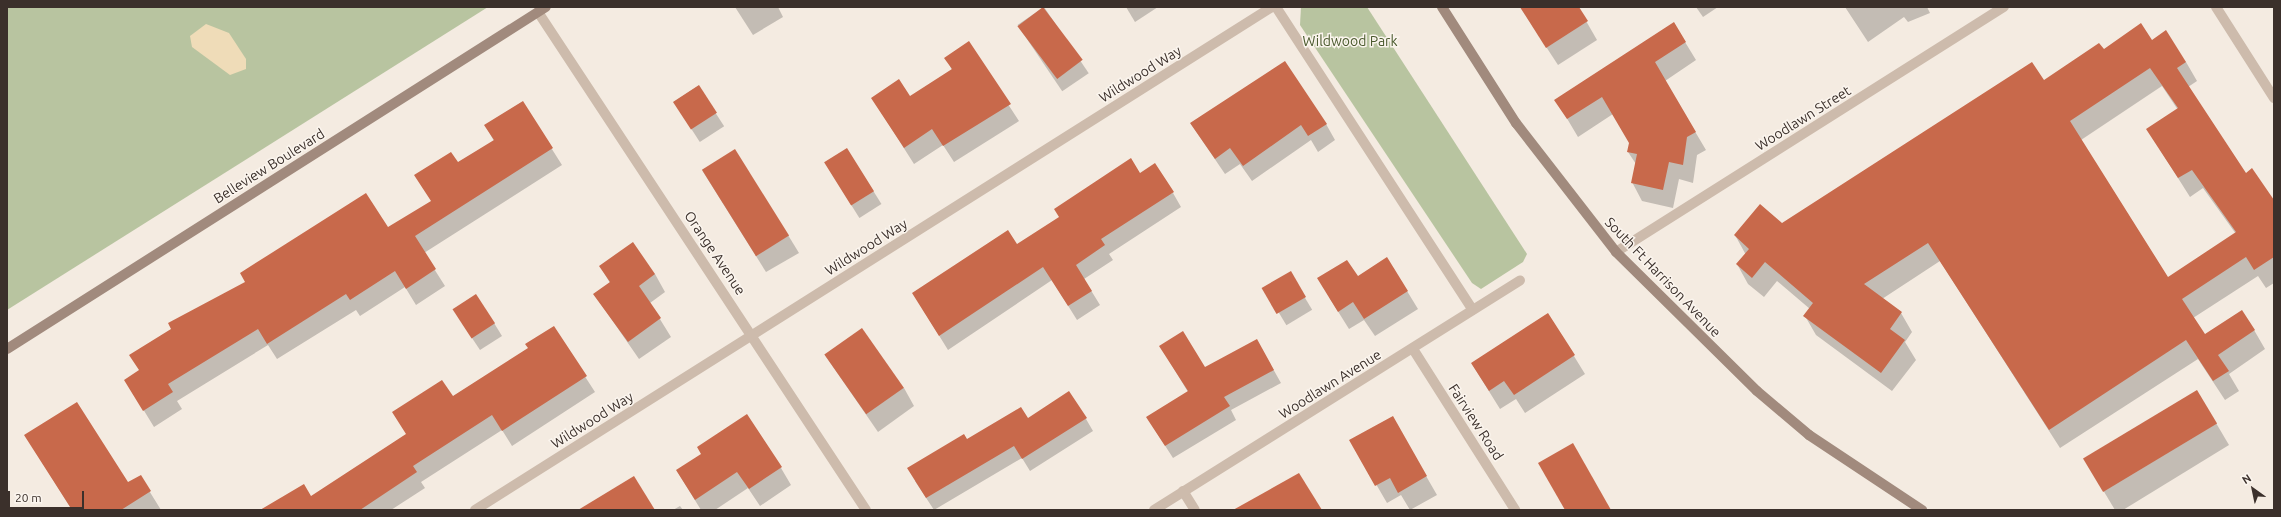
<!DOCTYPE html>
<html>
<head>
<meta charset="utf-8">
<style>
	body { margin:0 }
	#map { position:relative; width:2281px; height:517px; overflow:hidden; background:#f4ebe1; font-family:Ubuntu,sans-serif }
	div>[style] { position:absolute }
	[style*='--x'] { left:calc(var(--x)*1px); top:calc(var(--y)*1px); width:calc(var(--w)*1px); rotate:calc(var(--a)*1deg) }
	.green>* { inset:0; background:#b8c4a0 }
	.sand>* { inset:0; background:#efdcb8 }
	.shadow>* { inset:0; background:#0003; transform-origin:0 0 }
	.building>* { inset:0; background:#c8694b; transform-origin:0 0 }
	.street>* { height:10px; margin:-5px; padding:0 5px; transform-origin:5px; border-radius:5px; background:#cdbbac }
	.secondary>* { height:10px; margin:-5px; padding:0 5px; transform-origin:5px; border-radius:5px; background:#a18a7d }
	span { translate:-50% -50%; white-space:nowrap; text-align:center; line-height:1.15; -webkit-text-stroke:3px #fbf5ee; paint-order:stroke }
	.park-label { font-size:14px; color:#4a5a2e }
	.street-label { font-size:14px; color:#3b302b }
	.frame { position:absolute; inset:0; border:8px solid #3b302b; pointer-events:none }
	.north { position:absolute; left:2233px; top:469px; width:40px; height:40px; -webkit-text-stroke:3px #fbf5ee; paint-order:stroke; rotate:327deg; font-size:11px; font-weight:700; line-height:16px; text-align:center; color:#3b302b }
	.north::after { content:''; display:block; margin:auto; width:14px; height:18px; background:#3b302b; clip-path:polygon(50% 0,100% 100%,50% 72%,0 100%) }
	.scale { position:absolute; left:8px; top:491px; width:76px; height:18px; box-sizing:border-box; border:2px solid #3b302b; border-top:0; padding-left:5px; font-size:12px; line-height:14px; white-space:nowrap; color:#3b302b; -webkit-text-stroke:3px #fbf5ee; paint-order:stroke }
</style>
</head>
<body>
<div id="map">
	<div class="green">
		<i style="clip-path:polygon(7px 7px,488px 7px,7px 310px)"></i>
		<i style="clip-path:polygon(1301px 7px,1367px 7px,1527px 254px,1523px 262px,1481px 289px,1472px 283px,1300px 25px)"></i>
	</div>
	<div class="sand">
		<i style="clip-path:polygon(206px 24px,229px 33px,246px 59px,246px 69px,230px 75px,192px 47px,190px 36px)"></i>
	</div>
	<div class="shadow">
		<i style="clip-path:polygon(735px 7px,778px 7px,783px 17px,753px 35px)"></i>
		<i style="left:1044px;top:7px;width:80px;height:32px;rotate:56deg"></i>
		<i style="clip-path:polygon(1126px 7px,1158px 7px,1135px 22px)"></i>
		<i style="clip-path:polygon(1520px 7px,1578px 7px,1597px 40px,1558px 65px)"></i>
		<i style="clip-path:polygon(1696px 7px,1718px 7px,1703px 17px)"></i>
		<i style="clip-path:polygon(1845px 7px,1927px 7px,1930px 13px,1908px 22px,1904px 17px,1868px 42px)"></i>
		<i style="clip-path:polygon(evenodd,2151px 41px,2186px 62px,2197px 81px,2188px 87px,2246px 174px,2274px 202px,2274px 283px,2266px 288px,2258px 276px,2193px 318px,2205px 336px,2254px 330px,2265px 349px,2229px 374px,2239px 391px,2225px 400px,2198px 359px,2060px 448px,1940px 261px,1882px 299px,1901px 313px,1912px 332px,1905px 342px,1916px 360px,1892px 391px,1816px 335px,1805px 316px,1810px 309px,1777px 281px,1764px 297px,1748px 284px,1737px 264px,1746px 255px,1735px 235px,1782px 224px,2103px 51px,2151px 41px,2162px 86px,2178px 110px,2159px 148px,2190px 197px,2203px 188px,2236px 234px,2168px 278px,2081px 140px,2162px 86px)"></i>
		<i style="clip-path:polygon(1685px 42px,1696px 60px,1665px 81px,1706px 150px,1697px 155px,1693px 183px,1679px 179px,1673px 208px,1642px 201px,1632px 182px,1636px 164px,1628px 152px,1630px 143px,1613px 114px,1578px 137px,1556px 100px)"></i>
		<i style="clip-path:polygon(968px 43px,1019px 121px,954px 162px,943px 145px,914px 164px,872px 98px,910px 97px,952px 70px,946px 58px)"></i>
		<i style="left:698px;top:86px;width:48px;height:29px;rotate:57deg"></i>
		<i style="clip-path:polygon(522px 102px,562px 165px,424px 253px,445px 286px,416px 305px,405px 287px,360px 316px,356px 310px,277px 359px,268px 345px,177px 401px,182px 409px,154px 427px,135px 396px,431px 202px,457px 163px,494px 141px,485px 125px)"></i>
		<i style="clip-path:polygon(1191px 124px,1326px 124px,1335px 140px,1318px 152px,1311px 140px,1252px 181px,1240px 164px,1225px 174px)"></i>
		<i style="left:847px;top:149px;width:65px;height:26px;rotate:58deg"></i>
		<i style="clip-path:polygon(702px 170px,788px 235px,799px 253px,766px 272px)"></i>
		<i style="clip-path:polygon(1173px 193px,1181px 207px,1109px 254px,1113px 260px,1084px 279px,1100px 305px,1077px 320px,1052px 280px,948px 350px,922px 308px,1016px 246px)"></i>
		<i style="clip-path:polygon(600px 266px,655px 274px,665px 292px,650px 303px,671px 337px,639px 359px,594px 294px,610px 283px)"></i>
		<i style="left:1290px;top:273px;width:43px;height:30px;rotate:59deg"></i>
		<i style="clip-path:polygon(1357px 278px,1407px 291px,1418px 309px,1375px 336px,1364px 320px,1349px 329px,1329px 297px)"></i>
		<i style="clip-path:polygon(1548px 314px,1585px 374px,1525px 413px,1516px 399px,1500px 409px,1472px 364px)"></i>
		<i style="clip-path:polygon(462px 323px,494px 323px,502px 336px,480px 350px)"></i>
		<i style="clip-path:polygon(553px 327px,595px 392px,512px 446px,502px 430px,421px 482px,425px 488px,391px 510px,278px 510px,311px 498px,407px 434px,452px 397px,529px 349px)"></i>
		<i style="clip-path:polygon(1264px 353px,1281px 383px,1231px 410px,1236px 420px,1173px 458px,1155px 430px,1188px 392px,1168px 359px,1205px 368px)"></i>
		<i style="clip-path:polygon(825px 355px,904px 388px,914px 406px,878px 432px)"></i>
		<i style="clip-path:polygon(1392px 417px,1437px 495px,1410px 510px,1401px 495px,1387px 503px,1351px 441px)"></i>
		<i style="clip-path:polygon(1086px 419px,1093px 431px,1030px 471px,1022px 458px,934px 510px,915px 481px,1028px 420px)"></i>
		<i style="clip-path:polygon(2216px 423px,2229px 445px,2123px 510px,2115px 510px,2085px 460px)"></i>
		<i style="clip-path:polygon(25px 435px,128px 483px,140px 476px,161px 510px,72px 510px)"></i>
		<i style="clip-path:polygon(781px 468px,791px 485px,760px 506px,748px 488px,715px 510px,701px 510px,677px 471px)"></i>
		<i style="clip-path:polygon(680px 506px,683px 510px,673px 510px)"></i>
	</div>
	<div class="building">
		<i style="left:1043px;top:7px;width:66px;height:32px;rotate:53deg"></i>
		<i style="clip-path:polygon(1520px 7px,1579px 7px,1588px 21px,1546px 48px)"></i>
		<i style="clip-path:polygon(1674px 22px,1686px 42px,1655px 62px,1696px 132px,1687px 137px,1683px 165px,1669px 162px,1663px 190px,1631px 183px,1637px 154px,1627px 152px,1629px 143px,1602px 97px,1567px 119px,1554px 100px)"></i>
		<i style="clip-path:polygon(evenodd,2141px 23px,2152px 40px,2166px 30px,2186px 62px,2177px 68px,2246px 173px,2252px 168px,2274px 200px,2274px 257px,2254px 270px,2246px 257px,2182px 299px,2205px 334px,2242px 310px,2255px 330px,2218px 355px,2229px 371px,2213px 381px,2186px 340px,2049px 430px,1928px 243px,1864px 284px,1902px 312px,1890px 329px,1905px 340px,1881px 373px,1803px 316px,1813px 303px,1765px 262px,1752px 278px,1736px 264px,1749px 249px,1734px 235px,1760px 204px,1782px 223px,2032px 62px,2044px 80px,2099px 43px,2104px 49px,2141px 23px,2150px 68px,2178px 108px,2146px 129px,2178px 178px,2192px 170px,2236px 232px,2168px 277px,2070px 121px,2150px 68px)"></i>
		<i style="clip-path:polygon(969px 41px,1011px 104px,943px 146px,932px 129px,904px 148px,871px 98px,899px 79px,910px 96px,952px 69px,944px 58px)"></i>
		<i style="clip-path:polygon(1285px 61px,1327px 124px,1308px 136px,1301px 125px,1243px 166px,1230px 148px,1215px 159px,1190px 123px)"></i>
		<i style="left:699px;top:85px;width:33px;height:31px;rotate:57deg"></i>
		<i style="clip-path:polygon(523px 101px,553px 148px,415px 236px,436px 269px,406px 289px,395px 271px,350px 300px,346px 294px,267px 344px,258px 329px,168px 384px,173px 392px,143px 411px,124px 380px,139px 370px,129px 355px,171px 329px,168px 323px,245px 282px,240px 273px,366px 193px,388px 227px,431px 201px,414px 175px,451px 152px,458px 162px,494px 140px,484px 125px)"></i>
		<i style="left:847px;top:148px;width:51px;height:27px;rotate:58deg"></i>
		<i style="left:735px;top:149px;width:102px;height:39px;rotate:58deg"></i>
		<i style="clip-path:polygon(1131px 158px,1140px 173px,1155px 163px,1174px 192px,1101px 239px,1105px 245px,1076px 265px,1092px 291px,1068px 306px,1043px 267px,939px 336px,912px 293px,1008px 230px,1017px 244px,1059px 217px,1054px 209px)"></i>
		<i style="clip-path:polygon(633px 242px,655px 274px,639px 286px,661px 318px,628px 342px,593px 294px,610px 282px,599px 266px)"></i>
		<i style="clip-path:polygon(1387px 257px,1408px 291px,1364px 319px,1353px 302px,1338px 312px,1317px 278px,1347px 260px,1358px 276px)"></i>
		<i style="left:1291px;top:271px;width:30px;height:34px;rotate:60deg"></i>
		<i style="left:476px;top:294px;width:35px;height:28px;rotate:57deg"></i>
		<i style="clip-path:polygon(1548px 313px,1575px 355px,1514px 395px,1504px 381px,1489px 391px,1471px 363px)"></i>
		<i style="clip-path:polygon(554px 326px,587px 376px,502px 431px,492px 415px,413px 466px,417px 472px,360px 510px,260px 510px,304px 484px,311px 496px,406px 434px,392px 412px,442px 380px,453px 396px,528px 348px,525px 344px)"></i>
		<i style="left:862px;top:328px;width:73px;height:46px;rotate:55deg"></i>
		<i style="clip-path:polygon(1183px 331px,1205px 367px,1257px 339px,1274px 370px,1224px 397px,1230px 406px,1165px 446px,1146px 417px,1188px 391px,1159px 346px)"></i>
		<i style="left:2197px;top:390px;width:39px;height:133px;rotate:59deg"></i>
		<i style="clip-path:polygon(1069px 391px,1087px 418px,1022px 459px,1014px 446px,926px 498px,907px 468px,964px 434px,967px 439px,1021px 407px,1028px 418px)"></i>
		<i style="clip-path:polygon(77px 402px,128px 482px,141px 475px,151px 491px,121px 510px,72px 510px,24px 435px)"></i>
		<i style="clip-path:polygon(747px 414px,782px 467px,749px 489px,737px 472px,695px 500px,676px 470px,701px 454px,697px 447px)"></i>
		<i style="clip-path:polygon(1393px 416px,1427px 476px,1398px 493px,1390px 478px,1375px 486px,1349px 440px)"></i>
		<i style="clip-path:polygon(1573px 443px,1611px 510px,1565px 510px,1538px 463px)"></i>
		<i style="clip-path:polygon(1299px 473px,1322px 510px,1233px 510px)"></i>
		<i style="clip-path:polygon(634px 476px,655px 510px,578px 510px)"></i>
	</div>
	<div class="street">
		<i style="--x:1276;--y:7;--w:361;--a:57"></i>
		<i style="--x:2216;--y:7;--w:108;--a:57.5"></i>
		<i style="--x:538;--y:12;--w:596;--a:56.63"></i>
		<i style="--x:1616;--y:252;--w:459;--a:-32.3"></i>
		<i style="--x:1413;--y:349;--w:191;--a:57.6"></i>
		<i style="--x:1183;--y:491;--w:22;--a:58"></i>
		<i style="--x:475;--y:510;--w:942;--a:-32.26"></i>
		<i style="--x:1154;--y:510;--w:432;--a:-32.1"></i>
	</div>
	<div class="secondary">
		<i style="--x:1442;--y:7;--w:138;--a:57.5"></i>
		<i style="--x:1516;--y:123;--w:163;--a:52.2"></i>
		<i style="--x:1616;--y:252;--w:198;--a:44.6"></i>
		<i style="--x:1757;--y:391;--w:68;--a:40.2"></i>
		<i style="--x:1809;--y:435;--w:136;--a:33.6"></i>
		<i style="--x:7;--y:349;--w:638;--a:-32.4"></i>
	</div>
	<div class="park-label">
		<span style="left:1350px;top:41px">Wildwood Park</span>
	</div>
	<div class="street-label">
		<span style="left:1140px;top:74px;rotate:-32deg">Wildwood Way</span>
		<span style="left:1803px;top:118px;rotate:-32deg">Woodlawn Street</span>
		<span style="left:269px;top:166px;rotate:-32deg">Belleview Boulevard</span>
		<span style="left:866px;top:247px;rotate:-32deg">Wildwood Way</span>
		<span style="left:715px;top:253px;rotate:56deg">Orange Avenue</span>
		<span style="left:1663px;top:277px;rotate:46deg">South Ft Harrison Avenue</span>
		<span style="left:1330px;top:384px;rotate:-32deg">Woodlawn Avenue</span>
		<span style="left:592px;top:420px;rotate:-32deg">Wildwood Way</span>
		<span style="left:1476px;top:422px;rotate:57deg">Fairview Road</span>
	</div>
	<div class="frame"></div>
	<div class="north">N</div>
	<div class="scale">20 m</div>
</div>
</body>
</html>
